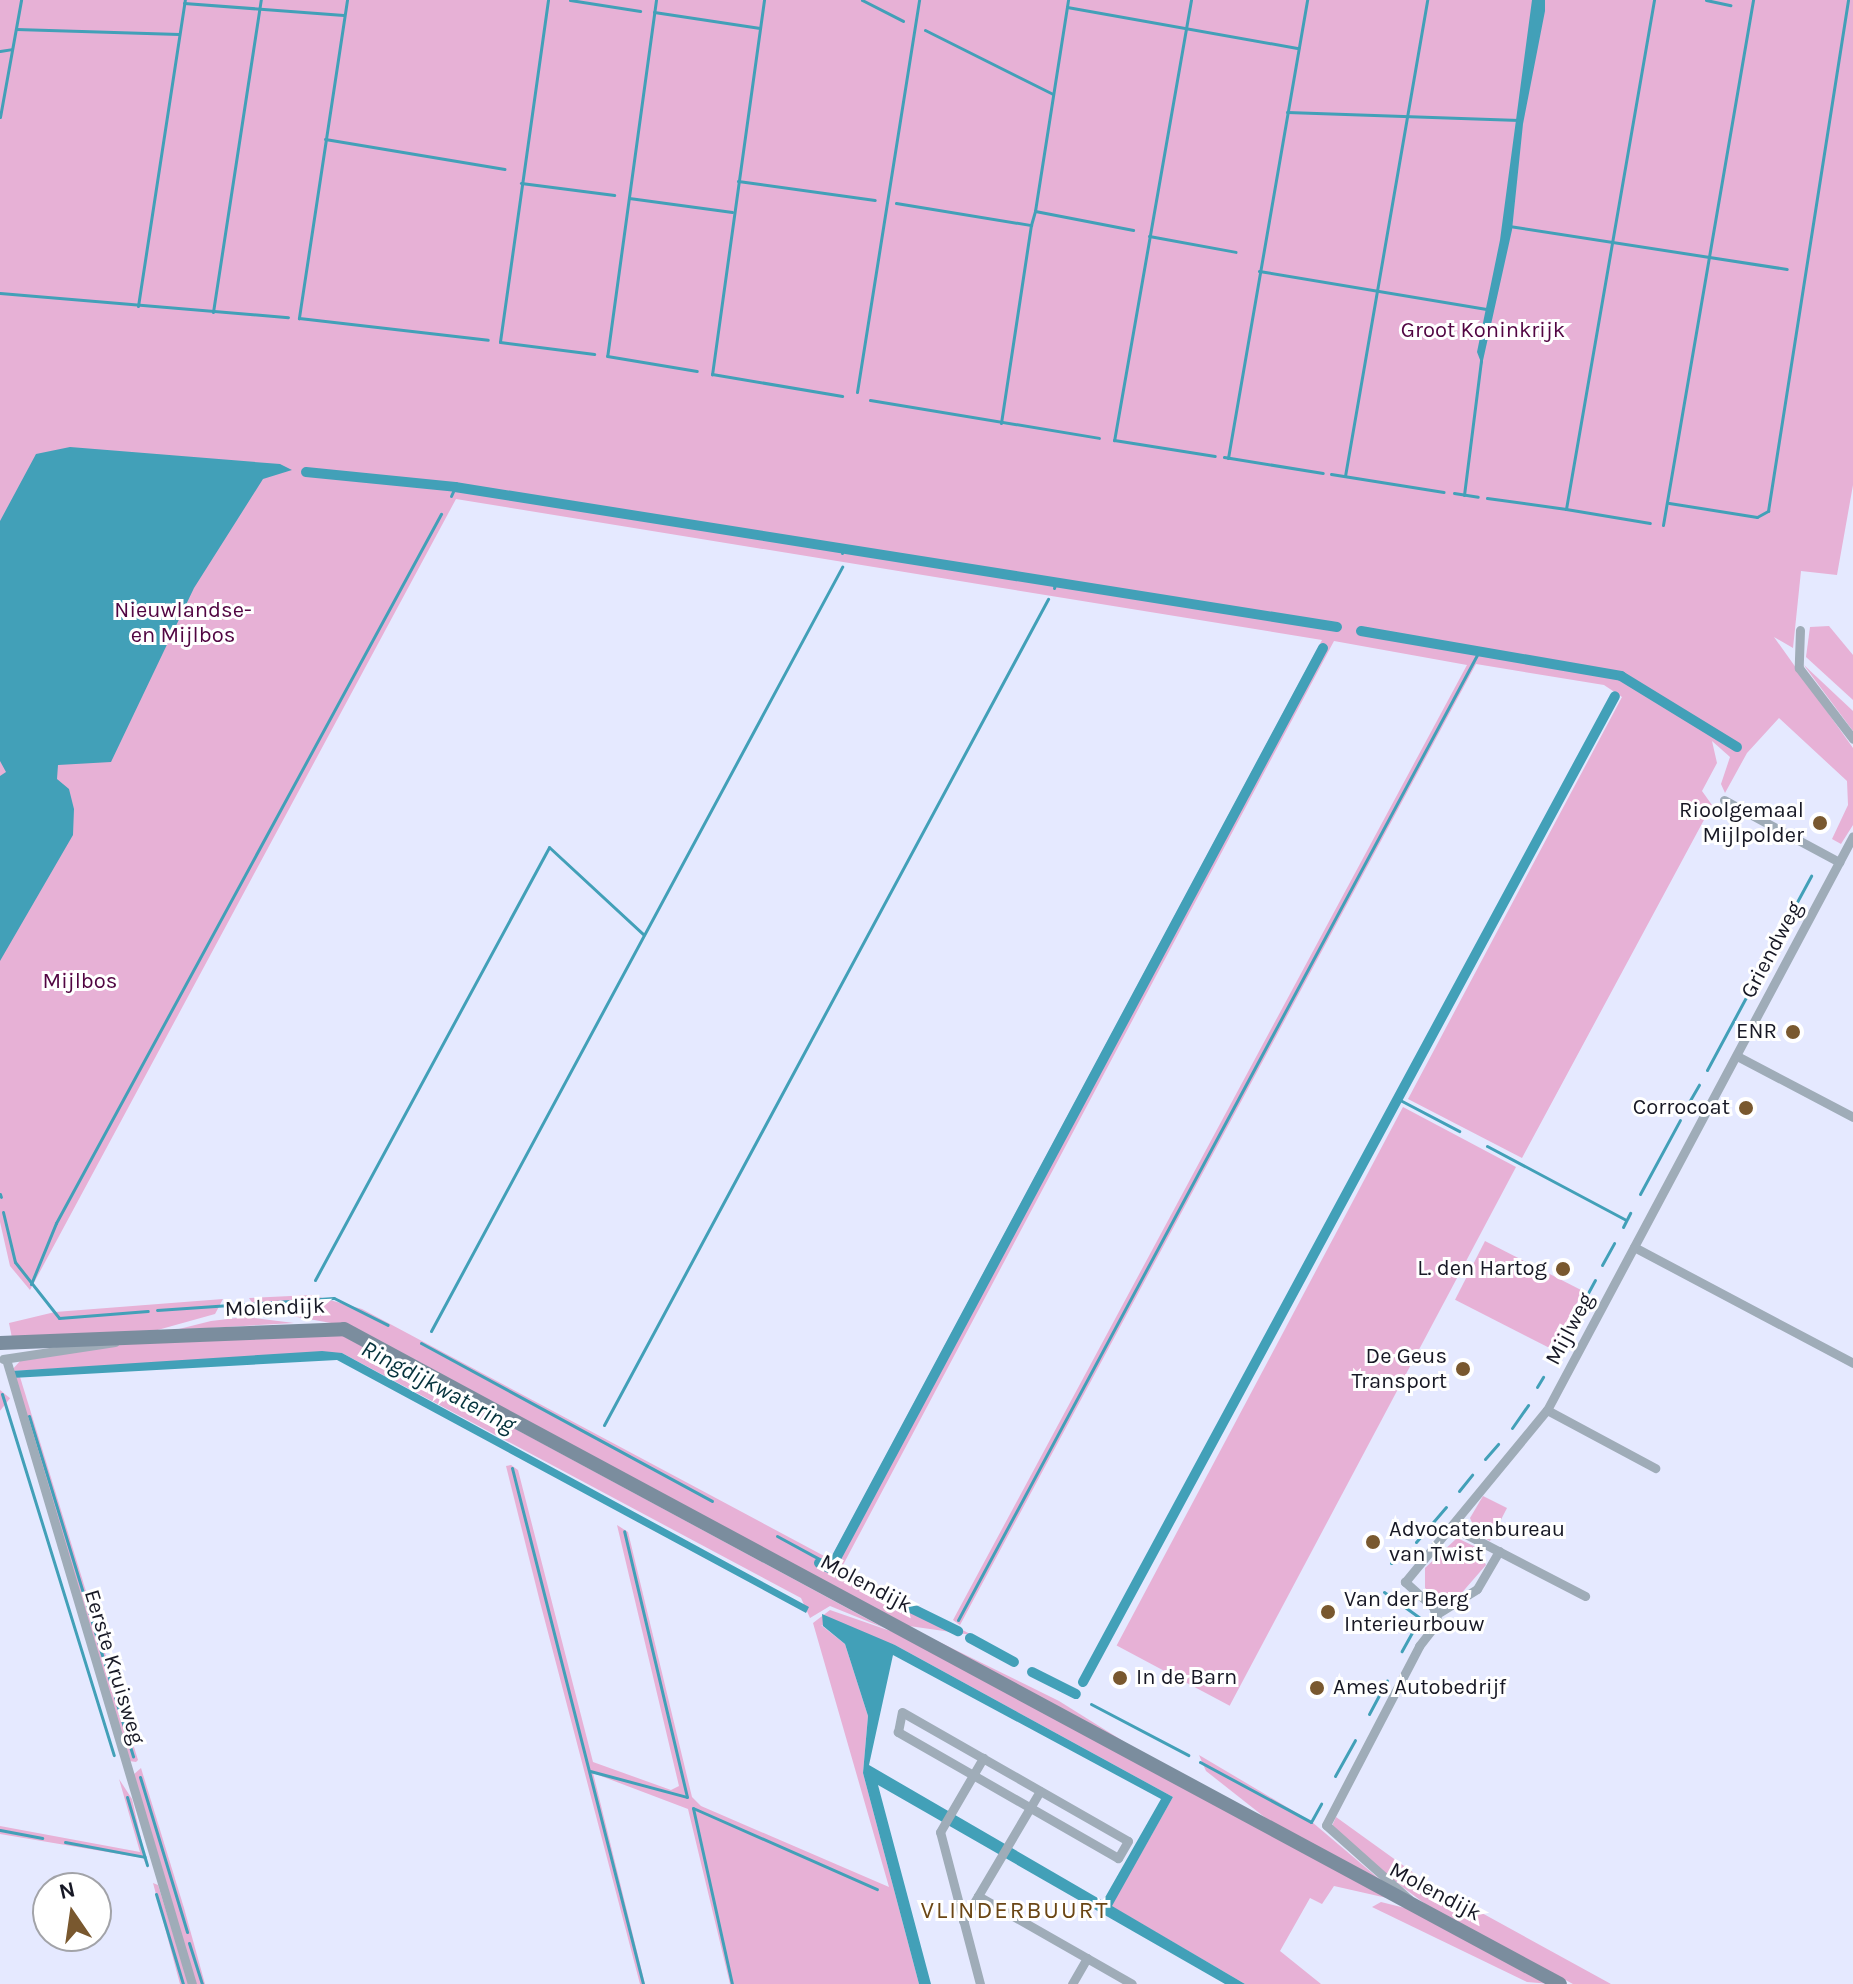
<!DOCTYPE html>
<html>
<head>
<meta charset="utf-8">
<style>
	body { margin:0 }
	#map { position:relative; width:1853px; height:1984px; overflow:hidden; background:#e5e9ff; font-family:Karla,sans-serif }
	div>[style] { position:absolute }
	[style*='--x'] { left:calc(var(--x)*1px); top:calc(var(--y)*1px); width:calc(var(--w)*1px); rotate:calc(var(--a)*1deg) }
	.green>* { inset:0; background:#e7b1d6; transform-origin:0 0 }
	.water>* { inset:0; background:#42a0b8 }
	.stream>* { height:3px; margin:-1.5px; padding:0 1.5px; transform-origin:1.5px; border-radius:1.5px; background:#42a0b8 }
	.canal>* { height:10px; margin:-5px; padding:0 5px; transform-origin:5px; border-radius:5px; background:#42a0b8 }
	.street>* { height:9px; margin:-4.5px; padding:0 4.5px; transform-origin:4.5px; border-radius:4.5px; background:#9facb8 }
	.secondary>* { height:14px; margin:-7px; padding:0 7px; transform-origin:7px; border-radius:7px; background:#7b8d9e }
	.dots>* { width:22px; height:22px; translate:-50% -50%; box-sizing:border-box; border:4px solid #fff; border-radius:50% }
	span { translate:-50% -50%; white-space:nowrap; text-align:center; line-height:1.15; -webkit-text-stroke:6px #fff; paint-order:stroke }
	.park-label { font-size:22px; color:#510542 }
	.poi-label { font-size:22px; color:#171825 }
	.right { translate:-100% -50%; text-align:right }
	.left { translate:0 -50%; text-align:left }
	.street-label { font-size:22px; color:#171825 }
	.water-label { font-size:24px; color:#04323c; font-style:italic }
	.neighbourhood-label { font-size:24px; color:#6b4615; letter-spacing:2px }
	.north { position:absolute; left:32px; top:1872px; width:80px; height:80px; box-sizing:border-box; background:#fff; border:2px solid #a2a3a8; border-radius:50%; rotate:347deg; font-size:22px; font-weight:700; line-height:32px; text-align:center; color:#171825 }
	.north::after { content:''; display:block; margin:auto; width:28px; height:36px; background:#79582f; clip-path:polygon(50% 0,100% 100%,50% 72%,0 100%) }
</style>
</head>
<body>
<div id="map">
	<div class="green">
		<i style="clip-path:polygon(0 0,1853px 0,1853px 485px,1837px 575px,1801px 571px,1793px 648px,1774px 637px,1853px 748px,1853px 825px,1841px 844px,1832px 839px,1848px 805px,1847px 781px,1779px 718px,1747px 753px,1725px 793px,1721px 784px,1730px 757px,1712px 741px,1717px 763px,1702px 791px,1712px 805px,1522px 1158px,1408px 1099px,1622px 697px,1604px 685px,1476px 664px,960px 1625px,953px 1620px,1467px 665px,1334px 641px,843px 1565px,831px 1558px,1322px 640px,456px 499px,30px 1290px,10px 1266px,0 1222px)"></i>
		<i style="clip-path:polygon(1829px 626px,1853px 655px,1853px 700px,1806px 657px,1810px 627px)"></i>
		<i style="clip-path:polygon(1804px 665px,1853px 711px,1853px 731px,1806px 668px)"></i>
		<i style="left:1403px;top:1107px;width:128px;height:610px;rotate:28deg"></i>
		<i style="left:1485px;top:1241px;width:110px;height:66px;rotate:27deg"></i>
		<i style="clip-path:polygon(312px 1295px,362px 1309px,972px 1635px,902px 1625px,337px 1324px,257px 1310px,249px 1298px)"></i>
		<i style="clip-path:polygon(223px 1299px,215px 1314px,154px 1331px,12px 1338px,9px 1323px,55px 1312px)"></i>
		<i style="clip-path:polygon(245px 1317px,294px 1323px,175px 1330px,211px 1321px)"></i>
		<i style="clip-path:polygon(334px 1331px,884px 1628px,830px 1606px,810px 1618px,801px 1598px,342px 1353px,11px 1371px,21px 1360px,142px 1341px)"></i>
		<i style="clip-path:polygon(20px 1377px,138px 1760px,136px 1762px,129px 1761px,12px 1378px)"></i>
		<i style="left:0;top:1390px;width:13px;height:402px;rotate:39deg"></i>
		<i style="clip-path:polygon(511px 1465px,518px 1470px,593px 1762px,671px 1790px,679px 1786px,617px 1525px,628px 1532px,692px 1797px,701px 1806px,889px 1887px,813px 1623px,830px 1610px,905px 1636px,1387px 1898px,1334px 1886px,1322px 1904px,1310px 1898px,1280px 1951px,1321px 1984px,1245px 1984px,1111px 1906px,1173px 1797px,895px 1645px,821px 1625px,845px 1644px,868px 1716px,863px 1773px,919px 1984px,730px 1984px,688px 1809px,593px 1773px,645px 1984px,640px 1984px,540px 1602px,506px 1466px)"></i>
		<i style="clip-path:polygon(1483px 1496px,1507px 1508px,1490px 1541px,1477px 1534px,1470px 1518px)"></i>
		<i style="clip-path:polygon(1457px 1538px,1476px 1547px,1486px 1565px,1459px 1596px,1435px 1597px,1425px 1588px,1425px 1568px)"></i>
		<i style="clip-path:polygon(915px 1630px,1059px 1701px,1131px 1746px)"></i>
		<i style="clip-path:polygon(1199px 1755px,1312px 1822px,1384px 1883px,1272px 1823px,1206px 1771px)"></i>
		<i style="clip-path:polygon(141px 1768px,184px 1908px,205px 1984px,195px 1984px,133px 1775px)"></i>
		<i style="clip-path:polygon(119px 1779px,132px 1799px,148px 1869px,143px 1858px,0 1834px,0 1826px,140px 1852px)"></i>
		<i style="clip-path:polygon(1336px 1817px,1429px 1884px,1611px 1984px,1573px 1984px,1432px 1909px,1342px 1842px,1332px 1826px)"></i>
		<i style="clip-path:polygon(153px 1883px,158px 1885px,189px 1984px,180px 1984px)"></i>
		<i style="clip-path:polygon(1381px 1902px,1413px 1910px,1551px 1984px,1527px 1982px,1372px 1907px)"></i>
	</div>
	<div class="water">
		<i style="clip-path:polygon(1532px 0,1545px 0,1545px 11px,1523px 124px,1512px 230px,1482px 365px,1477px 352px,1500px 240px)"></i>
		<i style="clip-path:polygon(70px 447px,280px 464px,292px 470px,263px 479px,194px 588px,111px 762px,58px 765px,57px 779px,69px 789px,74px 809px,73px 835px,0 961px,0 776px,6px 772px,0 761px,0 521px,36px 454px)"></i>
		<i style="clip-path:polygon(322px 1351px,342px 1353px,809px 1607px,806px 1613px,337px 1360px,12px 1378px,11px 1371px)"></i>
		<i style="clip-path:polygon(evenodd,822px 1614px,895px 1645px,1173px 1797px,1112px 1906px,1245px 1984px,1225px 1984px,878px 1785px,931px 1984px,919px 1984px,863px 1773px,868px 1716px,845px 1644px,823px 1626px,822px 1614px,893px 1655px,1161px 1799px,1103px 1901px,869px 1765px,893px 1655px)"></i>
	</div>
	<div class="stream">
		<i style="--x:347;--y:0;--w:322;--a:98.6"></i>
		<i style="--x:299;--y:318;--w:190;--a:6.6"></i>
		<i style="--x:548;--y:0;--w:345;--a:98"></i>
		<i style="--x:500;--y:342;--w:95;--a:7.3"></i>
		<i style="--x:570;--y:0;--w:71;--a:8.9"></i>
		<i style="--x:656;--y:0;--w:359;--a:97.8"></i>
		<i style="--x:607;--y:356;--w:91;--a:9.5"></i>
		<i style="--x:764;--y:0;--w:378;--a:97.9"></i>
		<i style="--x:712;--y:374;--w:132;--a:9.6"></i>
		<i style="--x:862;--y:0;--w:46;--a:27.1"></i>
		<i style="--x:1191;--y:0;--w:447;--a:99.9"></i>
		<i style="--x:1114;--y:440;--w:102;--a:9"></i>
		<i style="--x:1706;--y:0;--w:25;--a:12"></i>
		<i style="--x:184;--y:3;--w:160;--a:4.3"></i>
		<i style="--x:1067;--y:7;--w:235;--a:10.1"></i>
		<i style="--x:654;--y:12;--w:107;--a:8.6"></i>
		<i style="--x:16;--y:29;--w:163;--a:1.8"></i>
		<i style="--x:925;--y:30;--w:143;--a:26.6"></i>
		<i style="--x:0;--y:51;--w:12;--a:-9"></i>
		<i style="--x:1287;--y:112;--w:232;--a:2"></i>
		<i style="--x:0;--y:117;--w:119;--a:-79.8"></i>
		<i style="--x:325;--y:139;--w:182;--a:9.5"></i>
		<i style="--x:738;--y:181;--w:138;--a:7.9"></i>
		<i style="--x:521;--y:183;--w:94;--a:7.4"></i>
		<i style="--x:629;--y:198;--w:104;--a:7.7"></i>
		<i style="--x:896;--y:203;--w:137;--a:9.3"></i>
		<i style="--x:1031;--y:225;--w:15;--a:-74"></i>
		<i style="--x:1035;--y:211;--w:100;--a:11"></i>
		<i style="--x:1035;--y:211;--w:214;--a:-81.1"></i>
		<i style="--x:1509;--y:226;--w:281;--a:8.8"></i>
		<i style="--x:1149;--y:236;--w:88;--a:10.4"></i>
		<i style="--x:1259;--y:271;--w:235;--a:9.5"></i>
		<i style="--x:0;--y:293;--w:289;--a:4.8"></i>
		<i style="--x:138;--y:306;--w:310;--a:-81.3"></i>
		<i style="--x:213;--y:312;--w:316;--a:-81.3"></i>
		<i style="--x:857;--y:392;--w:397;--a:-81"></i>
		<i style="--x:870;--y:400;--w:232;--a:9.4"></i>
		<i style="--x:1001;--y:423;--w:200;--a:-81.4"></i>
		<i style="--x:1224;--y:457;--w:100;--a:9.2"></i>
		<i style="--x:1228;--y:458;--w:465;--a:-80.2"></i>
		<i style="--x:1331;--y:474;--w:114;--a:9.1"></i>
		<i style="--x:1345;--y:476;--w:483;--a:-80.2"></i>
		<i style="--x:1454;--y:493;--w:24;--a:9"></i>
		<i style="--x:1464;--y:495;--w:136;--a:-82.8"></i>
		<i style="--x:451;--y:496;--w:10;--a:-66"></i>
		<i style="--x:1487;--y:498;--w:80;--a:7.9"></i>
		<i style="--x:1566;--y:509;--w:517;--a:-80.19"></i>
		<i style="--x:1669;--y:503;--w:89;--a:9"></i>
		<i style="--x:1757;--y:517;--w:13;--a:-29"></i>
		<i style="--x:1768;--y:511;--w:517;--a:-81.1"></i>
		<i style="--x:1566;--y:509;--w:85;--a:9.5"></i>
		<i style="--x:1663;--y:525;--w:533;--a:-80.27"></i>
		<i style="--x:842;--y:553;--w:6;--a:-81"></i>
		<i style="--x:1054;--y:588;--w:7;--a:-74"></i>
		<i style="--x:1765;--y:961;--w:97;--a:-61.6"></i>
		<i style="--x:1707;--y:1070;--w:112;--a:-61.8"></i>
		<i style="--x:1400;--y:1100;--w:67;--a:27.7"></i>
		<i style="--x:1689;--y:1102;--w:20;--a:-60"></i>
		<i style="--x:1487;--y:1146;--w:157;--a:28"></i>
		<i style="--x:0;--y:1194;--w:3;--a:72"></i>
		<i style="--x:1640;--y:1194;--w:84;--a:-61.6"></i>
		<i style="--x:3;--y:1212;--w:51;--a:76.5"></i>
		<i style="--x:15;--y:1262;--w:71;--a:51.8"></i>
		<i style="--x:59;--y:1318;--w:89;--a:-4.5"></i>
		<i style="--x:1623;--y:1227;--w:16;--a:-63"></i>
		<i style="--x:1602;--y:1265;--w:25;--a:-61"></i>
		<i style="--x:315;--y:1280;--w:492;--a:-61.6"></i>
		<i style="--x:549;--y:847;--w:129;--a:42.8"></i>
		<i style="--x:31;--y:1284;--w:66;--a:-67.7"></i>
		<i style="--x:56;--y:1223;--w:807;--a:-61.5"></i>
		<i style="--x:157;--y:1310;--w:177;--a:-3.9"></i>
		<i style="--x:334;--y:1298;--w:60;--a:26.6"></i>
		<i style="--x:1575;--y:1317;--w:42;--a:-61.6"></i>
		<i style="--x:431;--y:1331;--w:868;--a:-61.72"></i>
		<i style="--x:421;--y:1343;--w:331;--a:28.5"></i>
		<i style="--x:1552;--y:1359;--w:30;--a:-62"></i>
		<i style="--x:1537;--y:1387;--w:12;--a:-59"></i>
		<i style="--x:2;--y:1394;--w:378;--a:72.8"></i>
		<i style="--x:29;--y:1416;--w:356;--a:73"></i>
		<i style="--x:604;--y:1425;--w:938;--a:-61.74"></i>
		<i style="--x:1512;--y:1428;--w:28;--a:-55"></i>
		<i style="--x:1485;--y:1459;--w:20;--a:-49"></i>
		<i style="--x:512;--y:1468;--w:532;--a:75.75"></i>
		<i style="--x:1459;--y:1491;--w:21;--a:-51"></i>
		<i style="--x:777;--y:1536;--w:50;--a:28.6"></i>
		<i style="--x:1416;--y:1542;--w:46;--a:-49.4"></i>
		<i style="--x:1391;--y:1563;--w:16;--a:-40"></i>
		<i style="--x:1384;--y:1592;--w:44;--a:35.8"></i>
		<i style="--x:1420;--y:1618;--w:38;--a:119"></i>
		<i style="--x:958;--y:1620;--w:1100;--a:-61.73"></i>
		<i style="--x:953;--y:1629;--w:3;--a:-45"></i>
		<i style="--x:1075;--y:1696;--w:2;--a:27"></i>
		<i style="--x:1091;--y:1704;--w:110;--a:27.7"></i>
		<i style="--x:1369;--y:1714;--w:38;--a:-62"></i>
		<i style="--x:1200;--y:1762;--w:126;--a:28.4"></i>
		<i style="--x:1311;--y:1822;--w:21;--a:-61"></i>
		<i style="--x:590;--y:1771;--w:100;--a:15"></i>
		<i style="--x:687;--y:1797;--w:273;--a:-103.3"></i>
		<i style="--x:1335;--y:1776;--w:41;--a:-60.9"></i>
		<i style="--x:140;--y:1777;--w:162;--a:73.1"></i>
		<i style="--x:127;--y:1797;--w:71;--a:73.6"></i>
		<i style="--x:0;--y:1830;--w:43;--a:10.8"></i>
		<i style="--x:65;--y:1842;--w:81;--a:10.6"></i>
		<i style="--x:156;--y:1894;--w:94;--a:73.3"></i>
		<i style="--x:189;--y:1943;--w:43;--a:72.4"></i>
		<i style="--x:732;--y:1984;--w:180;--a:-102.5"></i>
		<i style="--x:693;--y:1808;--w:201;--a:23.8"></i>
	</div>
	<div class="canal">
		<i style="--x:306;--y:472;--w:150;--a:5.7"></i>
		<i style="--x:455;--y:487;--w:893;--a:9.02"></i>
		<i style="--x:1361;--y:631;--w:264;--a:9.8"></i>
		<i style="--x:1621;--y:676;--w:136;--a:31.5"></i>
		<i style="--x:819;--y:1563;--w:155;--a:26.1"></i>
		<i style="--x:832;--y:1566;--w:1041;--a:-61.86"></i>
		<i style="--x:970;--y:1638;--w:50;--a:28.6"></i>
		<i style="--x:1032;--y:1672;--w:49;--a:26.6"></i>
		<i style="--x:1083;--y:1682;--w:1120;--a:-61.65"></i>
	</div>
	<div class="street">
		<i style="--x:1800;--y:630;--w:38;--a:92"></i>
		<i style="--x:1799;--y:668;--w:89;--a:52.7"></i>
		<i style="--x:1724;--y:800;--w:131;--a:28.3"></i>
		<i style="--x:1737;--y:1056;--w:131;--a:27.7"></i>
		<i style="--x:1634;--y:1247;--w:248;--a:27.9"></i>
		<i style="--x:3;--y:1359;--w:113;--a:-8.6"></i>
		<i style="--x:6;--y:1359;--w:652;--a:73.43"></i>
		<i style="--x:1547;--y:1410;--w:123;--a:28.2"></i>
		<i style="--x:1452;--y:1527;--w:150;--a:27.4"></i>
		<i style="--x:1437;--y:1614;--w:47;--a:-32"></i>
		<i style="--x:1477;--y:1589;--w:44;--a:-59.9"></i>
		<i style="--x:902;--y:1712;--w:260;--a:29.7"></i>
		<i style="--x:1128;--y:1841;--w:20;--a:120"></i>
		<i style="--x:1118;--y:1858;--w:254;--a:-150.2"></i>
		<i style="--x:898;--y:1732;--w:20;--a:-79"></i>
		<i style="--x:1040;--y:1791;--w:122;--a:120.6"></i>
		<i style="--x:978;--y:1896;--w:177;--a:29.7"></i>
		<i style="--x:1409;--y:1899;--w:111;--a:-138.3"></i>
		<i style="--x:1326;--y:1825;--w:202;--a:-62.5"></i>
		<i style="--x:1419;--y:1646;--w:31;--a:-52"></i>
		<i style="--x:1438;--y:1622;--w:16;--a:-108"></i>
		<i style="--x:1433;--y:1607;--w:38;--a:-138"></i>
		<i style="--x:1405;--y:1582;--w:223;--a:-50.5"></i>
		<i style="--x:1547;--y:1410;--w:650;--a:-61.94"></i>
		<i style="--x:963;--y:1921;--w:29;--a:-59"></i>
		<i style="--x:980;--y:1984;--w:157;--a:-104.7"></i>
		<i style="--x:940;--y:1832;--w:86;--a:-59.8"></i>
		<i style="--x:1072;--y:1984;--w:30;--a:-60"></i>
	</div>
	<div class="secondary">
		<i style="--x:0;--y:1343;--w:344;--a:-2.3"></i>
		<i style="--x:344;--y:1329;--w:1381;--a:28.31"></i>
	</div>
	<div class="dots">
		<i style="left:1820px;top:823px;background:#79582f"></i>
		<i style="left:1793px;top:1032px;background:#79582f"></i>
		<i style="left:1746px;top:1108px;background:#79582f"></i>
		<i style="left:1563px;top:1269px;background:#79582f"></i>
		<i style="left:1463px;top:1369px;background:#79582f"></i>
		<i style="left:1373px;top:1542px;background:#79582f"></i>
		<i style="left:1328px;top:1612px;background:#79582f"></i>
		<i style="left:1120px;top:1678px;background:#79582f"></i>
		<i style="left:1317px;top:1688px;background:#79582f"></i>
	</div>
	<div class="park-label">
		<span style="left:1483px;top:331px">Groot Koninkrijk</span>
		<span style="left:183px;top:623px">Nieuwlandse-<br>en Mijlbos</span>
		<span style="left:80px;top:982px">Mijlbos</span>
	</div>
	<div class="poi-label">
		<span class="right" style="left:1804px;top:823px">Rioolgemaal<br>Mijlpolder</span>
		<span class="right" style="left:1777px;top:1032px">ENR</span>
		<span class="right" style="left:1730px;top:1108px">Corrocoat</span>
		<span class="right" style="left:1547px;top:1269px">L. den Hartog</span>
		<span class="right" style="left:1447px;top:1369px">De Geus<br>Transport</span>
		<span class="left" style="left:1389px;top:1542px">Advocatenbureau<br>van Twist</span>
		<span class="left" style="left:1344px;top:1612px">Van der Berg<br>Interieurbouw</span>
		<span class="left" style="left:1136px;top:1678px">In de Barn</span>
		<span class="left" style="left:1333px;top:1688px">Ames Autobedrijf</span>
	</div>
	<div class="street-label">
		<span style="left:1772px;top:950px;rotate:-62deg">Griendweg</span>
		<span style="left:275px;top:1308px;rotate:-2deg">Molendijk</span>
		<span style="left:1570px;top:1329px;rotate:-62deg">Mijlweg</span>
		<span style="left:866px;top:1584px;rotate:28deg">Molendijk</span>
		<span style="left:114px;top:1667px;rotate:73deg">Eerste Kruisweg</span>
		<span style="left:1435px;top:1892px;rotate:28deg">Molendijk</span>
	</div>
	<div class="water-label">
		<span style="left:438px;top:1387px;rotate:28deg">Ringdijkwatering</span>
	</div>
	<div class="neighbourhood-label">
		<span style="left:1015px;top:1911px">VLINDERBUURT</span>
	</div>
	<div class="north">N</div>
</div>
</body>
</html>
